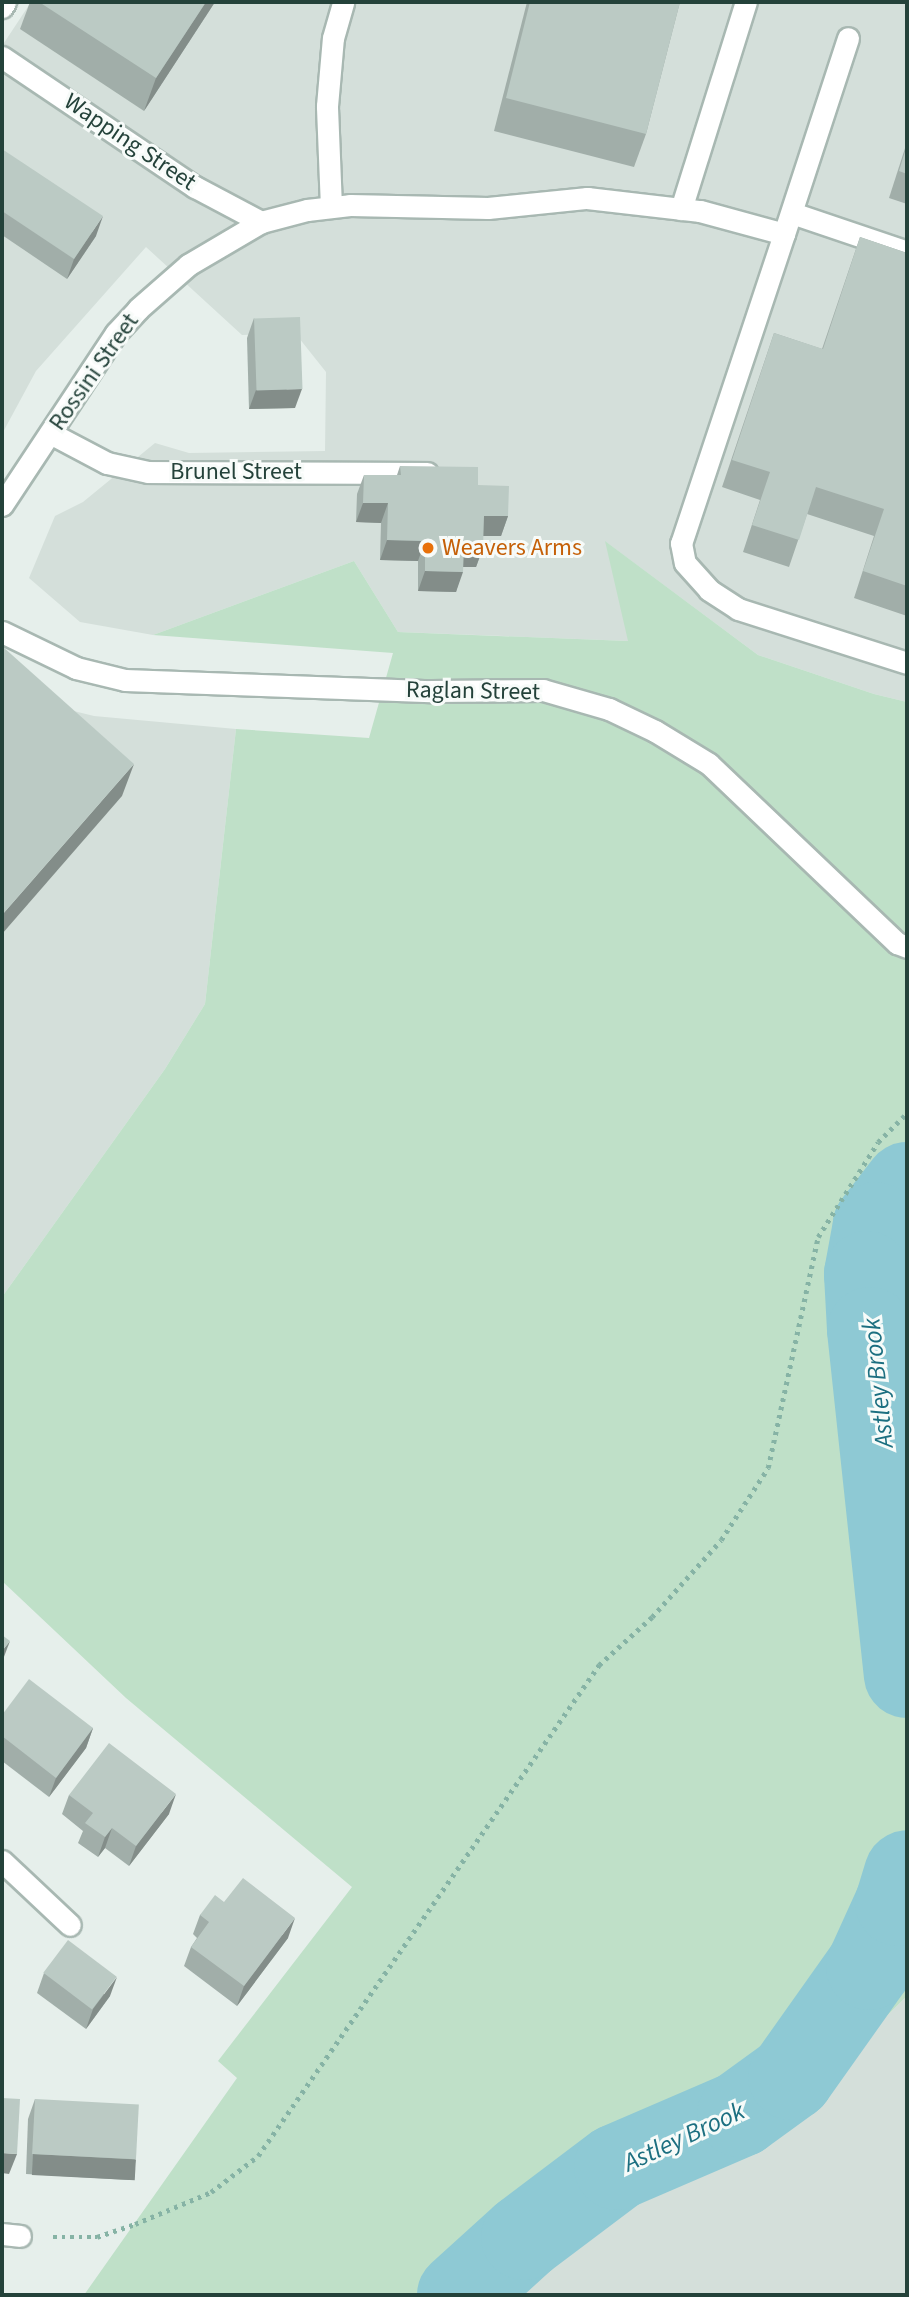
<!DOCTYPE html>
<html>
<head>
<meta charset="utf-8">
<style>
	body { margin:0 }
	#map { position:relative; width:909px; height:2297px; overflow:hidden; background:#e6efeb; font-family:"Source Sans 3",sans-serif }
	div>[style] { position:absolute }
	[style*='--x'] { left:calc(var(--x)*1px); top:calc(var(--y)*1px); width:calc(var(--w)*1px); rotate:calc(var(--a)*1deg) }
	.built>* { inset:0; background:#d4dfda }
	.green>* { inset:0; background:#bfe0c8 }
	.river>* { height:86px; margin:-43px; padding:0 43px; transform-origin:43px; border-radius:43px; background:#8ec9d4 }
	.path>* { height:4.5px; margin-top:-2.25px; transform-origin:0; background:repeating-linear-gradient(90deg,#86b3a5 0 3.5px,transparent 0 8.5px) }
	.roads { filter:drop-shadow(2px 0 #a8b8b2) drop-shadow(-2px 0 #a8b8b2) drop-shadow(0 2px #a8b8b2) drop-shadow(0 -2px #a8b8b2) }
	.minor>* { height:21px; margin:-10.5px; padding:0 10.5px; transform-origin:10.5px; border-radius:10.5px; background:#fff }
	.wall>* { inset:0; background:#a1aea9 }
	.shaded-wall>* { inset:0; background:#838d89; transform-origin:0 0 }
	.building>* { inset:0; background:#bbcac4; transform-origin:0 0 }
	.dots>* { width:19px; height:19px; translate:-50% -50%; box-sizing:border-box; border:4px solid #f7fbf9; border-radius:50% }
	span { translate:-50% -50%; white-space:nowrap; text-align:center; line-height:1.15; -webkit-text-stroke:6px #f7fbf9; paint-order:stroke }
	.street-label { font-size:24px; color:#24423a }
	.food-label { font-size:24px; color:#c56008 }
	.left { translate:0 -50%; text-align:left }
	.water-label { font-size:26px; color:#1c6f80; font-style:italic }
	.frame { position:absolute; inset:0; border:4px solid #24423a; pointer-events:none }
</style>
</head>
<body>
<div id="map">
	<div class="built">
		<i style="clip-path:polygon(31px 2px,907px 2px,907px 702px,874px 694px,758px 655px,606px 542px,629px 641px,398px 632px,354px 561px,153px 635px,80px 622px,29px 578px,55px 516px,83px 502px,155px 443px,189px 453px,325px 451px,326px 372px,295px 333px,242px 335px,146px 247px,36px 371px,2px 434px,2px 46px)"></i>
		<i style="clip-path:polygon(2px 679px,29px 700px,94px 716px,236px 729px,205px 1004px,165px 1069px,2px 1297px)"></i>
		<i style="clip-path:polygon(907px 1996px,907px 2295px,519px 2295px,556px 2246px,773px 2128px)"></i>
	</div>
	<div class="green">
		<i style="clip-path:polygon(605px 541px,758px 655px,874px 694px,907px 702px,907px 1212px,884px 1250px,907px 1488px,907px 1996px,773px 2128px,556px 2246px,519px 2295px,84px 2295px,237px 2078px,218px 2061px,352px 1887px,126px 1698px,2px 1581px,2px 1297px,165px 1069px,205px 1004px,236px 729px,369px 738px,393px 653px,153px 635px,354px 561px,398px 632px,628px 641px)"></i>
	</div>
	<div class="river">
		<i style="--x:907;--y:1185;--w:51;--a:127.8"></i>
		<i style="--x:876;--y:1225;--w:50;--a:100.4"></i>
		<i style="--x:867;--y:1274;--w:56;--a:86.9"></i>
		<i style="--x:870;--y:1330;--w:347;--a:83.9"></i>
		<i style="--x:460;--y:2295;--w:86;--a:-42.2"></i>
		<i style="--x:524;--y:2237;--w:116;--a:-37"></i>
		<i style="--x:617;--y:2167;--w:134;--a:-23.3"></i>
		<i style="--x:740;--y:2114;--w:63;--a:-36"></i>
		<i style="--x:791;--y:2077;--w:135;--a:-54.7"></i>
		<i style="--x:869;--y:1967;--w:70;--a:-65.6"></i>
		<i style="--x:898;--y:1903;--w:31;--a:-73"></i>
	</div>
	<div class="path">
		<i style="--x:53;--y:2237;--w:44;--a:0"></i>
		<i style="--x:97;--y:2237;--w:40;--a:-18.9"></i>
		<i style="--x:135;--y:2224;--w:82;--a:-22.8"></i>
		<i style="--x:211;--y:2192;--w:59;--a:-37.5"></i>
		<i style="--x:258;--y:2156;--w:598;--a:-55.22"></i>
		<i style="--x:599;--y:1665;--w:72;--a:-42.2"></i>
		<i style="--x:652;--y:1617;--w:103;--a:-48.1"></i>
		<i style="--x:721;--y:1540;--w:86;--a:-56.9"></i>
		<i style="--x:768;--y:1468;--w:236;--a:-77.8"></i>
		<i style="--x:818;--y:1237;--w:112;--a:-57.7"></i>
		<i style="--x:878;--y:1142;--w:41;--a:-45"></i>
	</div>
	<div class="roads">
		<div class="minor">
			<i style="--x:2;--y:7;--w:6;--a:-59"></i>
			<i style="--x:2;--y:57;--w:233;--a:34"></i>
			<i style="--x:195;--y:187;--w:75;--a:27.9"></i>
			<i style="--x:331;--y:207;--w:101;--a:-92.3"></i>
			<i style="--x:327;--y:106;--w:68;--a:-85"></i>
			<i style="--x:333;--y:38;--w:37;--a:-74"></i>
			<i style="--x:681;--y:209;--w:217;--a:-72.6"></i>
			<i style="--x:792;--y:213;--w:121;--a:18.7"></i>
			<i style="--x:784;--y:234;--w:206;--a:-71.9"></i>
			<i style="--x:50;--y:433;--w:64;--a:27.8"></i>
			<i style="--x:107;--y:463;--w:42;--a:12.4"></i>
			<i style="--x:148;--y:472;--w:279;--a:0.2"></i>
			<i style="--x:2;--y:505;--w:206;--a:-56.5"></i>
			<i style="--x:116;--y:333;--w:33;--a:-47"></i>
			<i style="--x:138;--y:309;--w:67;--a:-41.3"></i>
			<i style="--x:188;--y:265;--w:85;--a:-30.5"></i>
			<i style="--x:261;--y:222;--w:48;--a:-14.6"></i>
			<i style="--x:307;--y:210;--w:43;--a:-6.6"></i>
			<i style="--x:350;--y:205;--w:138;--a:1.2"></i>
			<i style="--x:488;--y:208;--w:100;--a:-5.8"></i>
			<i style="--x:587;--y:198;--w:114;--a:6.6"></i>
			<i style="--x:700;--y:211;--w:87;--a:15.3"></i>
			<i style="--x:784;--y:234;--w:326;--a:108.4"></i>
			<i style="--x:681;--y:543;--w:20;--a:79"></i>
			<i style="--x:685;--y:563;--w:36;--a:48"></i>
			<i style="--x:709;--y:590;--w:35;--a:33"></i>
			<i style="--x:738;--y:609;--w:177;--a:17.7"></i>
			<i style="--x:2;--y:632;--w:82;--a:25.9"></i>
			<i style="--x:76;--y:668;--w:50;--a:13.8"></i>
			<i style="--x:125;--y:680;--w:306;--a:2.1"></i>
			<i style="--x:431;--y:691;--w:112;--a:-0.5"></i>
			<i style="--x:543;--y:690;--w:69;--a:16.1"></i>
			<i style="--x:609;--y:709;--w:51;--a:25.6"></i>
			<i style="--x:655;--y:731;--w:63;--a:31.4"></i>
			<i style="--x:709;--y:764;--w:260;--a:43.6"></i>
			<i style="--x:897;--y:943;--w:11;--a:22"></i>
			<i style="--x:2;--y:1861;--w:93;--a:43.3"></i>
			<i style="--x:2;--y:2234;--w:18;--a:6"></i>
		</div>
	</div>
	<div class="wall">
		<i style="clip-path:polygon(30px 2px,215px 2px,144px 111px,20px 29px)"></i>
		<i style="clip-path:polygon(527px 2px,680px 2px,646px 134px,634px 167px,494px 131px)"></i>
		<i style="clip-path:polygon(907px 142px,907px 204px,889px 198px)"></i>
		<i style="clip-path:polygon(2px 149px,96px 236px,67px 279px,2px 235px)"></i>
		<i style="clip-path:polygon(860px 237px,907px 253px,907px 616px,854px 598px,874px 536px,807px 514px,789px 567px,743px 552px,760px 500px,722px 487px,774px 333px,822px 349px)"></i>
		<i style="clip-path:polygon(254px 318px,295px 408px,249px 409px,247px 338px)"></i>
		<i style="clip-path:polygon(400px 466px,478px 485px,508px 516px,501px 536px,483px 536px,483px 548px,476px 567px,463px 567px,456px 592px,418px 591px,418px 561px,380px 560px,381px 523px,356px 522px,357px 494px,364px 475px,397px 475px)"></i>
		<i style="clip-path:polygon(2px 1715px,93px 1728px,86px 1748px,49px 1797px,2px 1761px)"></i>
		<i style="clip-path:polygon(69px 1795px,169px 1814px,129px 1866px,105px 1848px,98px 1857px,78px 1843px,83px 1831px,62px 1814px)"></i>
		<i style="clip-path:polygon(224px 1902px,288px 1938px,237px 2006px,184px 1966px,191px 1947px,197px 1938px,193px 1934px,200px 1915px)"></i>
		<i style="clip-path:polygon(44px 1973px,110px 1996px,86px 2029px,37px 1993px)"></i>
		<i style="clip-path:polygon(35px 2099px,136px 2160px,129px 2180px,26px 2174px,28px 2119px)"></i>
	</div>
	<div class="shaded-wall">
		<i style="clip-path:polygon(206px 2px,215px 2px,144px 111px,156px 78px)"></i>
		<i style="clip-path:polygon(103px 216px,96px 236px,67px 279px,74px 259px)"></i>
		<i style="clip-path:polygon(302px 389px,295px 408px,249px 409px,256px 390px)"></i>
		<i style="clip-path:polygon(363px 503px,388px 503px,381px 523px,356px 522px)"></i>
		<i style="clip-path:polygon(484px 516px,508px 516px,501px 536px,476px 536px)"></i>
		<i style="clip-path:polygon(387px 540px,425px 541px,418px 561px,380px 560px)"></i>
		<i style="clip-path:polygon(464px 547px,483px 548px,476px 567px,457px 567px)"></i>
		<i style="clip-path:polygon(425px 571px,463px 572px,456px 592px,418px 591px)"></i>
		<i style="clip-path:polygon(134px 764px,122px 796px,2px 934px,2px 915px)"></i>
		<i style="clip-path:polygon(10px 1641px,2px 1662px,2px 1651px)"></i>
		<i style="clip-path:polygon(93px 1728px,86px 1748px,49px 1797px,56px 1778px)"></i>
		<i style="clip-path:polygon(176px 1794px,169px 1814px,129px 1866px,136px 1846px)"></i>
		<i style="clip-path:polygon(112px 1828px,105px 1848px,98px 1857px,105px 1837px)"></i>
		<i style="clip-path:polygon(295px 1918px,288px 1938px,237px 2006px,244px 1986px)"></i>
		<i style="clip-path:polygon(117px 1977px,110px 1996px,86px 2029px,93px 2009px)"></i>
		<i style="clip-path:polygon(2px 2153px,17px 2154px,9px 2174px,2px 2173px)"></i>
		<i style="left:33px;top:2154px;width:103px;height:21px;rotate:3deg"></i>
	</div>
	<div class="building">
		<i style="clip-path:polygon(39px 2px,206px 2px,156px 78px)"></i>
		<i style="clip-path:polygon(530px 2px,680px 2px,646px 134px,506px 98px)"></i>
		<i style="clip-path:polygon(907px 145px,907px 174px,899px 171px)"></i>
		<i style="clip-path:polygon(2px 149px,103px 216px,74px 259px,2px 211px)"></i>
		<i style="clip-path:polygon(860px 237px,907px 253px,907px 586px,863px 571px,884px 509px,816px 487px,799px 540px,752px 525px,770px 472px,732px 460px,774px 333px,823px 349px)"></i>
		<i style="left:300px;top:317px;width:72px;height:46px;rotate:88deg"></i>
		<i style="clip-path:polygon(400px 466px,478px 467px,478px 485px,509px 486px,508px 516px,484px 516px,483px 548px,464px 547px,463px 572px,425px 571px,425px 541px,387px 540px,388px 503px,363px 503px,364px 475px,401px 475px)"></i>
		<i style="clip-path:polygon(2px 646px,134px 764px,2px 915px)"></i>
		<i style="clip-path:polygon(2px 1635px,10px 1641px,2px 1651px)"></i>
		<i style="clip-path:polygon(29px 1679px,93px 1728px,56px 1778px,2px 1736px,2px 1715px)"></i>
		<i style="clip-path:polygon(109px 1743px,176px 1794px,136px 1846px,112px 1828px,105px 1837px,85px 1823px,93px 1813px,69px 1795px)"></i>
		<i style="clip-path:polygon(243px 1878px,295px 1918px,244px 1986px,191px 1947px,209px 1922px,200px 1915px,215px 1895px,224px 1902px)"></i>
		<i style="left:68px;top:1940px;width:61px;height:41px;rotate:37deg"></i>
		<i style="clip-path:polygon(2px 2098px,20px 2099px,17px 2154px,2px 2153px)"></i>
		<i style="left:35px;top:2099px;width:104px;height:55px;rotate:3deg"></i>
	</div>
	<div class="dots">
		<i style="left:428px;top:548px;background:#e8710a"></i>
	</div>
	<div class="street-label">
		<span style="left:130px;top:142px;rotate:34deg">Wapping Street</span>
		<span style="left:94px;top:372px;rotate:-55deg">Rossini Street</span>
		<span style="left:236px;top:472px">Brunel Street</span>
		<span style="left:473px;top:691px;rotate:1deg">Raglan Street</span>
	</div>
	<div class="food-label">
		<span class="left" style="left:442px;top:548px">Weavers Arms</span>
	</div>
	<div class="water-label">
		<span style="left:878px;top:1383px;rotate:-96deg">Astley Brook</span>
		<span style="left:684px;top:2137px;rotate:-25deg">Astley Brook</span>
	</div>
	<div class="frame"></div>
</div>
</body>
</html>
